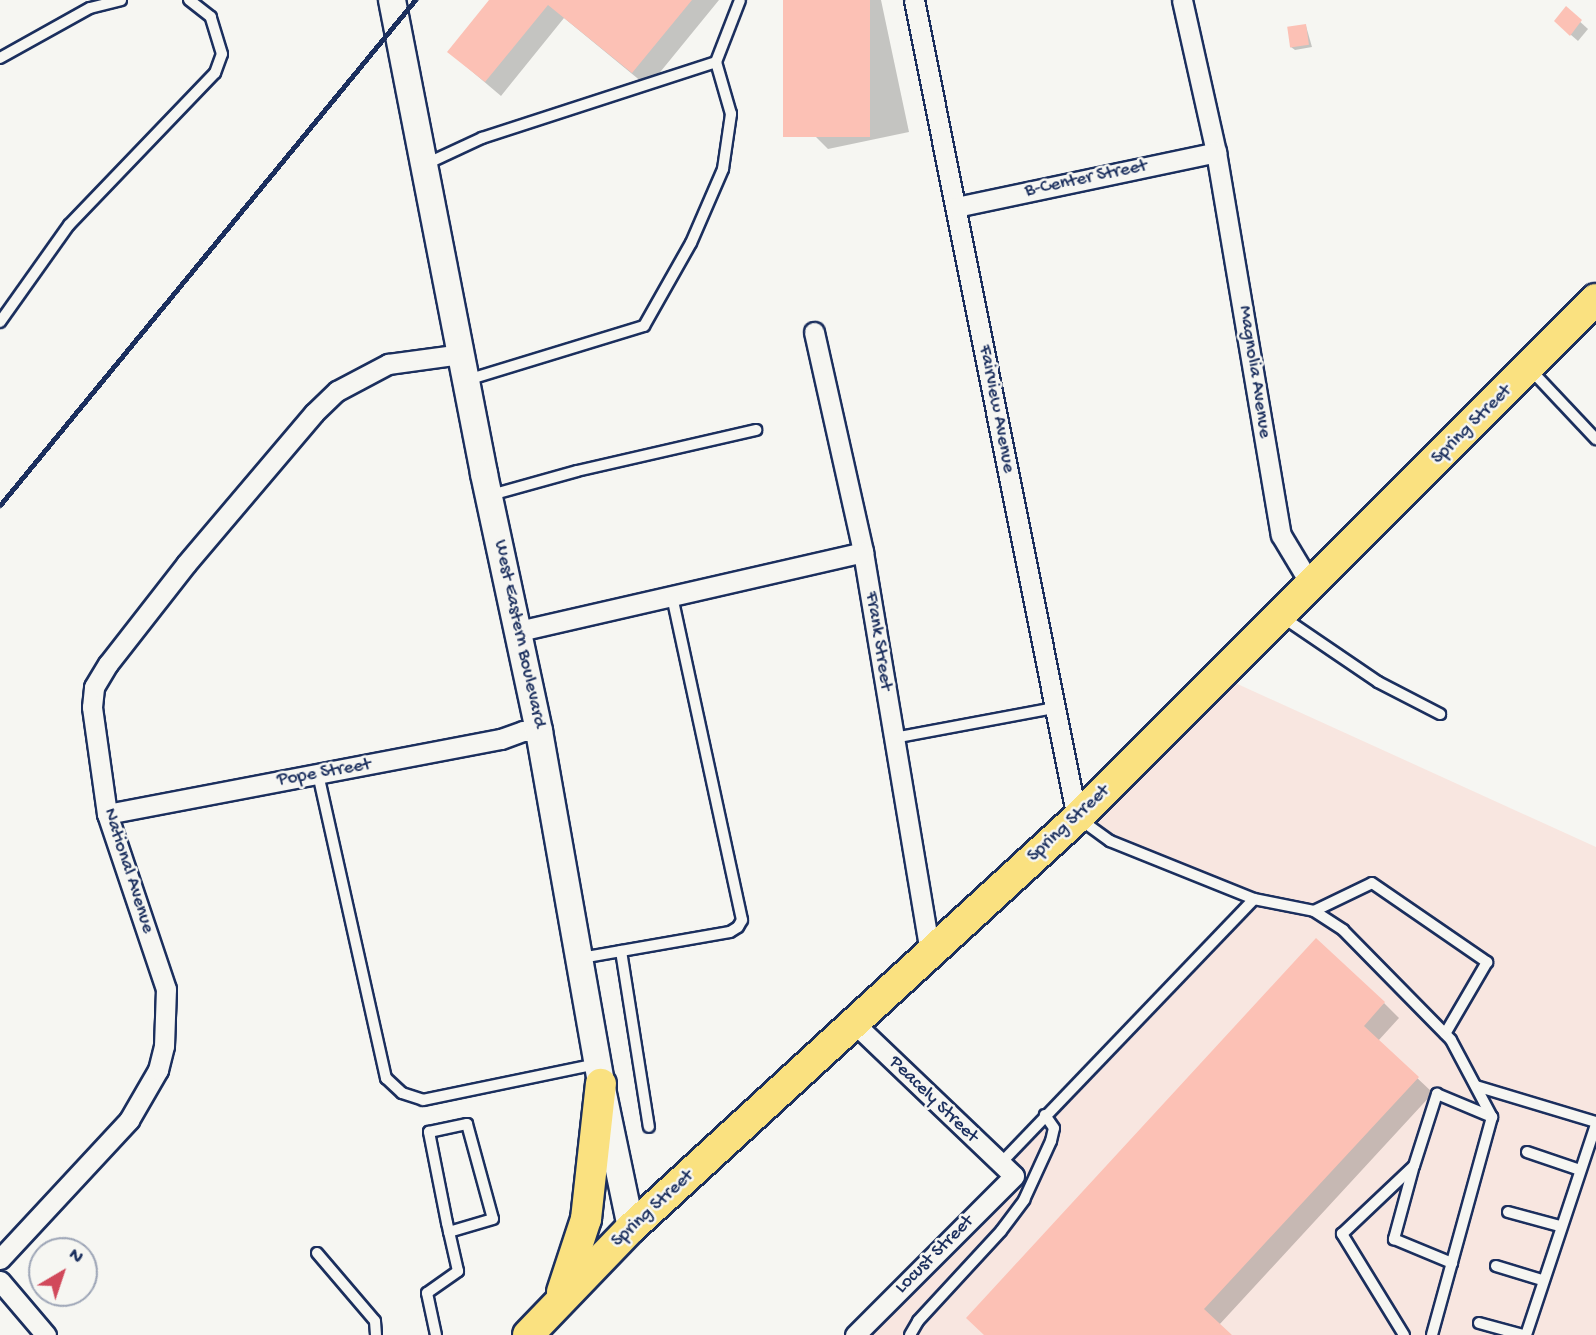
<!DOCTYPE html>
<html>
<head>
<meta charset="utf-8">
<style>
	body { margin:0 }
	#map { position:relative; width:1596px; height:1335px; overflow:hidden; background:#f6f6f2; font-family:"Gochi Hand",sans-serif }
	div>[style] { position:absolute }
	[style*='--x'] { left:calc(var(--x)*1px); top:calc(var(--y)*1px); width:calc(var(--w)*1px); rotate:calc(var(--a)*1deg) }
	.built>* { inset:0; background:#f8e6e0 }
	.shadow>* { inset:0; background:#0003 }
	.building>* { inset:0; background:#fcc1b5; transform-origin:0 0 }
	.roads { filter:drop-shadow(2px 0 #1b2f5e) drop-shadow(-2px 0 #1b2f5e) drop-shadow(0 2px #1b2f5e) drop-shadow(0 -2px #1b2f5e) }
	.lane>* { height:10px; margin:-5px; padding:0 5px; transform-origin:5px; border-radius:5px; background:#f6f6f2 }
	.street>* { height:19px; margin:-9.5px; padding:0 9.5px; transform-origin:9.5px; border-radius:9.5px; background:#f6f6f2 }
	.secondary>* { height:26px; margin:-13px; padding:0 13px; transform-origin:13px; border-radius:13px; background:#f6f6f2 }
	.primary>* { height:30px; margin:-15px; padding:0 15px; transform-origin:15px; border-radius:15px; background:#fae180 }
	.rail>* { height:5px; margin:-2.5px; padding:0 2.5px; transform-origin:2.5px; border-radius:2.5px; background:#1b2f5e }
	span { translate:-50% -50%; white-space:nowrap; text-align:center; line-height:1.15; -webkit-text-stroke:5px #f6f6f2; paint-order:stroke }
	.street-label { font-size:19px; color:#1b2f5e }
	.north { position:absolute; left:28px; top:1237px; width:70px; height:70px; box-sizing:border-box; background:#f6f6f2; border:2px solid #9ea6b7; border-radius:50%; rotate:39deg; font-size:19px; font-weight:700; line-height:28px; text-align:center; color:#1b2f5e }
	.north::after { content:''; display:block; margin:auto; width:24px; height:32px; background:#d1495b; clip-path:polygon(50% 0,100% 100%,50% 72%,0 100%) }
</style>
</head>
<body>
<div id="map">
	<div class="built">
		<i style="clip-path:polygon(1220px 676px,1596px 847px,1596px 1335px,855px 1335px,1013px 1176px,1000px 1164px,1253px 899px,1077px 818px)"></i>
	</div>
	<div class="shadow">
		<i style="clip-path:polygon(491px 0,719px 0,648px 87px,564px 18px,501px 96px,449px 52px)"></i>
		<i style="clip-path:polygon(785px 0,881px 0,909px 132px,828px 149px,813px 134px)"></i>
		<i style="clip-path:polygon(1566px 9px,1588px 29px,1578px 41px,1563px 28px)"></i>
		<i style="clip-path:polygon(1306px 26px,1312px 47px,1295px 50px,1291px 47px)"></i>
		<i style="clip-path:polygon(1384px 1003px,1399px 1018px,1378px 1041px,1433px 1093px,1219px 1325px,1229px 1335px,985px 1335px)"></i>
	</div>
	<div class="building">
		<i style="clip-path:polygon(489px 0,692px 0,632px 73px,548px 5px,485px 82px,447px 52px)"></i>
		<i style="left:783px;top:0;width:87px;height:137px"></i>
		<i style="clip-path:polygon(1566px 6px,1582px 20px,1570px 36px,1554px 21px)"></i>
		<i style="left:1306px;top:24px;width:21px;height:19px;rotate:82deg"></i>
		<i style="clip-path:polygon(1316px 938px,1385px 1002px,1364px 1026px,1419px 1077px,1204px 1309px,1232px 1335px,984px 1335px,966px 1318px)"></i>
	</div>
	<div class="roads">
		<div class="lane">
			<i style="--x:0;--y:58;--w:103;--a:-29.1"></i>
			<i style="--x:90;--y:8;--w:32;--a:-14"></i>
			<i style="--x:426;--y:164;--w:62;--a:-24.9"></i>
			<i style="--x:482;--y:138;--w:246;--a:-18"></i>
			<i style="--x:716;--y:62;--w:66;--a:-68.8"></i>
			<i style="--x:0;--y:322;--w:119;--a:-54.6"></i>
			<i style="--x:69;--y:225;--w:211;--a:-46.2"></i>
			<i style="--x:215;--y:73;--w:20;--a:-70"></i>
			<i style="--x:222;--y:54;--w:39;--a:-107"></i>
			<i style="--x:211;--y:17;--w:28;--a:-142"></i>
			<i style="--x:1529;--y:368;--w:98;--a:46.7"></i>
			<i style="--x:467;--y:380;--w:185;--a:-17"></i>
			<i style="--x:644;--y:326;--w:95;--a:-60.5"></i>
			<i style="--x:691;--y:243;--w:81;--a:-66.6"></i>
			<i style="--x:723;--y:169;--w:56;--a:-81.7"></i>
			<i style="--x:731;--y:114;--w:54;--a:-106.1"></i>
			<i style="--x:491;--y:495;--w:89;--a:-15.6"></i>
			<i style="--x:577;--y:471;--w:184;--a:-12.9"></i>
			<i style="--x:1284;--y:618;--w:114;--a:34.2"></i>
			<i style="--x:1378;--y:682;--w:70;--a:27.3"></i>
			<i style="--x:894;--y:738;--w:164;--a:-10.6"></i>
			<i style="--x:318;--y:774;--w:312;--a:77.4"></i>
			<i style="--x:386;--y:1078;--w:22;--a:43"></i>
			<i style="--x:402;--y:1093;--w:22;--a:18"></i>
			<i style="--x:423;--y:1100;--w:178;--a:-11.7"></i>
			<i style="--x:1081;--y:820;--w:36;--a:36"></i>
			<i style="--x:1110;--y:841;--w:155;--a:21.9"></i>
			<i style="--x:1254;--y:899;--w:61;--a:11.3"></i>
			<i style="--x:1314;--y:911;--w:35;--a:33"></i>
			<i style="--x:1343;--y:930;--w:154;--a:45.5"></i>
			<i style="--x:1451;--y:1040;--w:87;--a:62"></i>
			<i style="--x:1492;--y:1117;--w:226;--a:105.4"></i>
			<i style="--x:1314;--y:911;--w:64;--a:-25.8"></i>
			<i style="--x:1372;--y:883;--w:140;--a:34.5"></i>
			<i style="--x:1487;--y:962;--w:83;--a:120.3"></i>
			<i style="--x:621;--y:951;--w:178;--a:81"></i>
			<i style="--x:581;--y:958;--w:151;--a:-9.9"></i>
			<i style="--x:730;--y:932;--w:9;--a:-32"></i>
			<i style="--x:738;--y:927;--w:8;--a:-60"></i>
			<i style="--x:742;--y:920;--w:331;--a:-102.2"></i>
			<i style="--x:1476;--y:1086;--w:125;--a:16.7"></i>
			<i style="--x:1527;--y:1152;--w:56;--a:18.8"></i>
			<i style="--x:1000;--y:1164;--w:367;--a:-46.2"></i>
			<i style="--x:1413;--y:1169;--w:73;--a:105.2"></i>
			<i style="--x:1394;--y:1239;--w:63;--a:22.5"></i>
			<i style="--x:1508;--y:1212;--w:54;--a:15.1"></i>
			<i style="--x:317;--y:1253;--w:89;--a:49.5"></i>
			<i style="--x:375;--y:1321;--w:14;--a:86"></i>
			<i style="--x:1496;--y:1266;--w:48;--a:16.9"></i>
			<i style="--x:1479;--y:1323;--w:46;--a:15.3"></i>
			<i style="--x:436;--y:1335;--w:43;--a:-102.1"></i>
			<i style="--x:427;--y:1293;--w:38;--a:-35"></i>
			<i style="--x:458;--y:1271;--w:49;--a:-102.9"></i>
			<i style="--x:447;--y:1223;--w:93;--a:-101.2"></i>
			<i style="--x:429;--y:1132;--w:39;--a:-12"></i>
			<i style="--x:467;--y:1124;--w:98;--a:74.7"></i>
			<i style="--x:493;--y:1219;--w:46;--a:163.5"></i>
			<i style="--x:910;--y:1335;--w:16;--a:-60"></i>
			<i style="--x:918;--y:1321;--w:122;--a:-47.3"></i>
			<i style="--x:1001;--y:1231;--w:39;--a:-53"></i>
			<i style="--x:1024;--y:1200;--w:65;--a:-65.4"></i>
			<i style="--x:1051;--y:1141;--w:13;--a:-77"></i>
			<i style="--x:1054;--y:1128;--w:16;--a:-125"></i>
			<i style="--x:1404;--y:1335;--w:119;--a:-121.5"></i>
			<i style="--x:1342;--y:1234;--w:99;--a:-43.4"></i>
			<i style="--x:1414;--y:1166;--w:76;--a:-72.3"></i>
			<i style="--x:1437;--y:1094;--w:60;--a:22.7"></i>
			<i style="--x:1526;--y:1335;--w:222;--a:-71.6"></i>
		</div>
		<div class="street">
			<i style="--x:914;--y:0;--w:834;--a:78.73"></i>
			<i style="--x:1182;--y:0;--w:156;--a:77.4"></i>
			<i style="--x:1216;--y:152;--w:388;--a:80.4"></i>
			<i style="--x:1281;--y:535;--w:58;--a:59"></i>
			<i style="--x:956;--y:207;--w:266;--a:-11.9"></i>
			<i style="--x:814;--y:332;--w:225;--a:77.4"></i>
			<i style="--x:863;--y:552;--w:406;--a:80.5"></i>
			<i style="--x:519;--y:631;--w:353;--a:-12.9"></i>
			<i style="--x:107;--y:814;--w:401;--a:-10.8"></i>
			<i style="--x:501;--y:739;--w:23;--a:-20"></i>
			<i style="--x:523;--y:731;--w:16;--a:0"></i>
			<i style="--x:854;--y:1023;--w:221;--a:43.7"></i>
			<i style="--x:1014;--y:1176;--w:225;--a:135"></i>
			<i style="--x:0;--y:1259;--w:190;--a:-47.1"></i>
			<i style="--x:129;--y:1120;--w:58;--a:-59.9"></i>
			<i style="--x:158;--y:1070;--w:25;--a:-76"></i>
			<i style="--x:164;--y:1046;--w:57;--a:-88"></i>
			<i style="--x:166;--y:989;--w:185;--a:-108.6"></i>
			<i style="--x:107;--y:814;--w:108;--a:-98"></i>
			<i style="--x:92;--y:707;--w:20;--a:-84"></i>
			<i style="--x:94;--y:687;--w:27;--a:-59"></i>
			<i style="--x:108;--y:664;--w:127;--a:-52"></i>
			<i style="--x:186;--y:564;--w:198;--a:-49.7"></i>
			<i style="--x:314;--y:413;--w:32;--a:-44"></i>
			<i style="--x:337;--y:391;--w:58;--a:-27.9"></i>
			<i style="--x:388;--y:364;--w:75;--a:-7.7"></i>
			<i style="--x:0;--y:1281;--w:71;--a:49.6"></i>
		</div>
		<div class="secondary">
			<i style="--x:392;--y:0;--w:483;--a:79"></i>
			<i style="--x:484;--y:474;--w:263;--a:77.9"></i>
			<i style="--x:539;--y:731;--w:358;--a:80"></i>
			<i style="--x:601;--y:1084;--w:147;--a:78.2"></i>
		</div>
		<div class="primary">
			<i style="--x:562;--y:1292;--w:77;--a:-71.8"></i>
			<i style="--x:586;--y:1219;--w:136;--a:-83.7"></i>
			<i style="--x:528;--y:1335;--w:149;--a:-46.1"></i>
			<i style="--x:631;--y:1228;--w:606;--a:-42.59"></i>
			<i style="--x:1077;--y:818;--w:734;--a:-45"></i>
		</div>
	</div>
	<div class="rail">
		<i style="--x:0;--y:505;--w:654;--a:-50.59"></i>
	</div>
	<div class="street-label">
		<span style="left:1086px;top:179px;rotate:-12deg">B-Center Street</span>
		<span style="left:1254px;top:372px;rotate:81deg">Magnolia Avenue</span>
		<span style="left:996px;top:409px;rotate:79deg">Fairview Avenue</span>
		<span style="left:1472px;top:425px;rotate:-45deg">Spring Street</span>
		<span style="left:519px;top:634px;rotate:78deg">West Eastern Boulevard</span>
		<span style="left:878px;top:641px;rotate:81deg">Frank Street</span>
		<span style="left:324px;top:773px;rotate:-10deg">Pope Street</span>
		<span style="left:1069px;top:824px;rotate:-43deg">Spring Street</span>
		<span style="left:128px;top:871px;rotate:72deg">National Avenue</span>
		<span style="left:933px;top:1100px;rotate:44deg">Peacely Street</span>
		<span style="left:653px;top:1209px;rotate:-43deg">Spring Street</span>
		<span style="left:935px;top:1255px;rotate:-45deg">Locust Street</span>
	</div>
	<div class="north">N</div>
</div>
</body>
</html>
